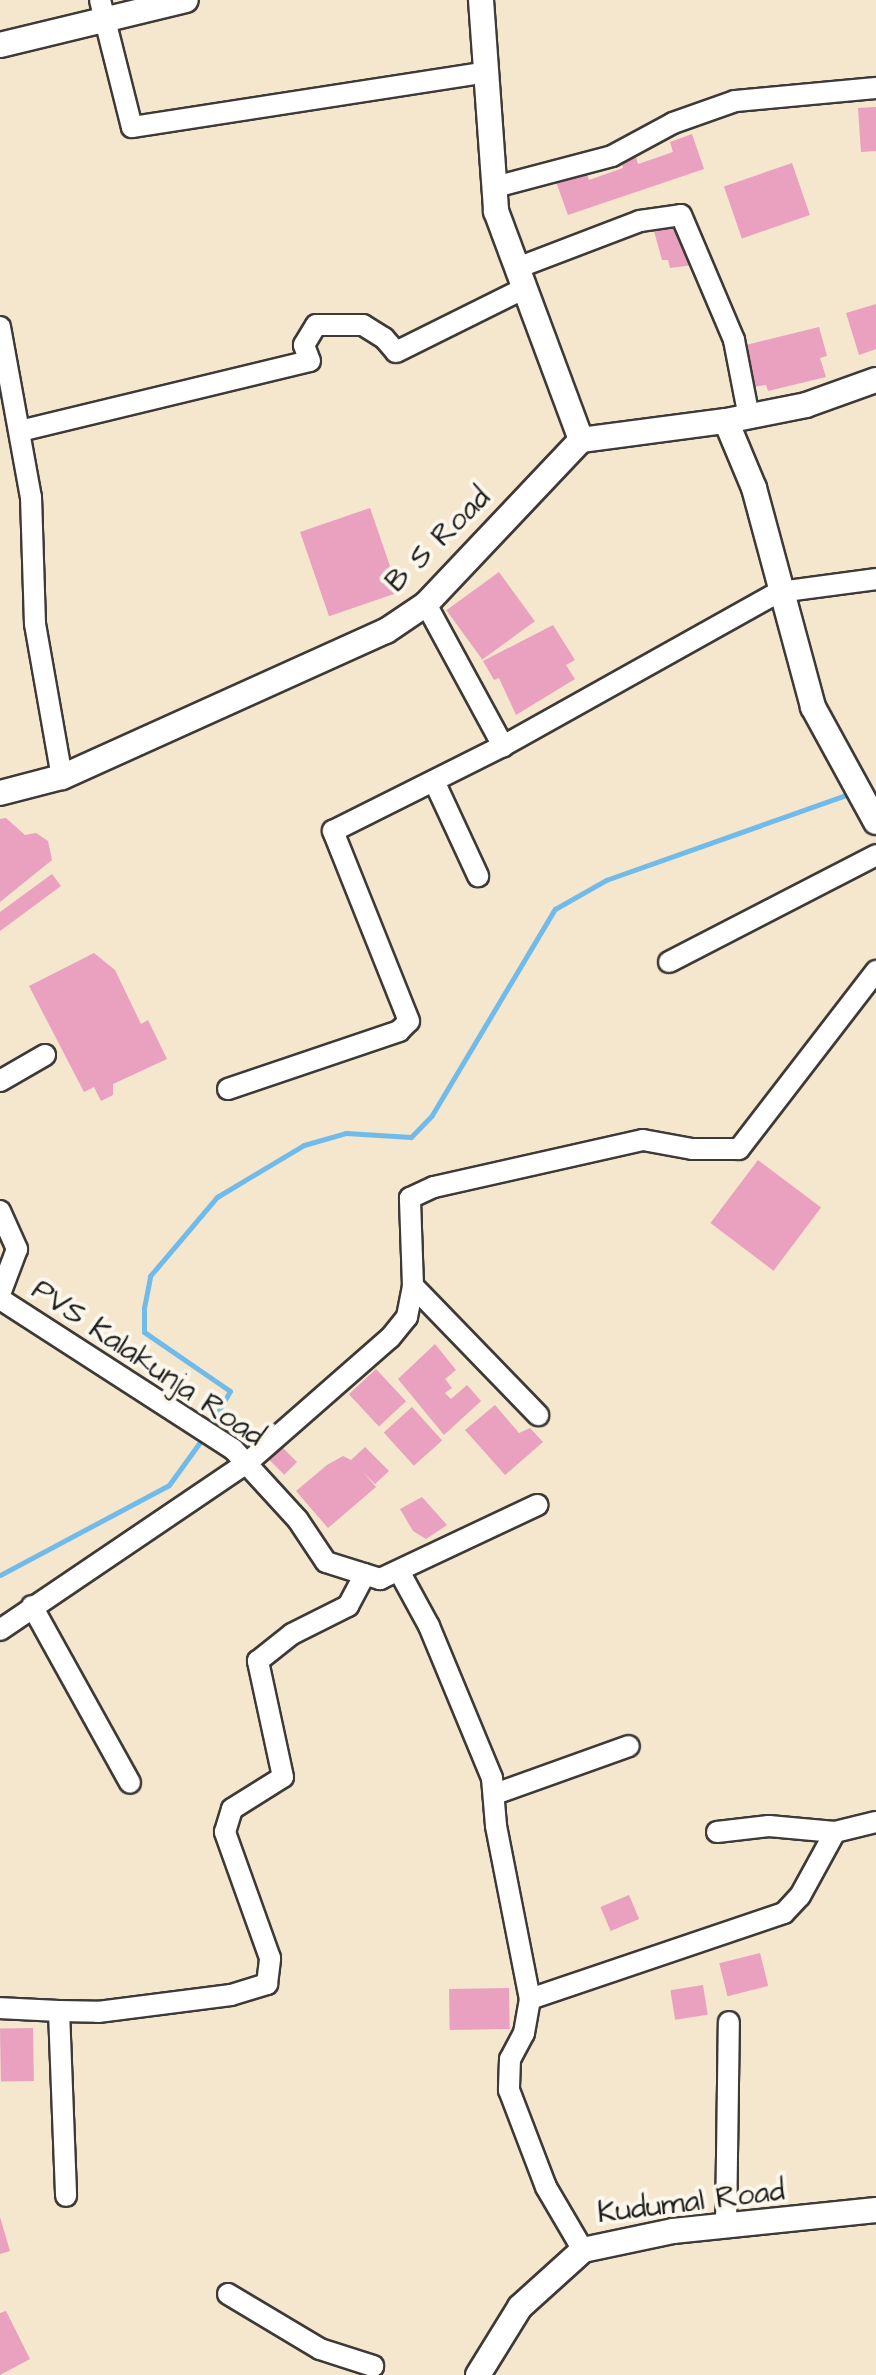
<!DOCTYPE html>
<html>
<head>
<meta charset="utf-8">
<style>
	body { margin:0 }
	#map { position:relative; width:876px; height:2375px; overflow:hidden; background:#f5e6ce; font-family:"Architects Daughter",sans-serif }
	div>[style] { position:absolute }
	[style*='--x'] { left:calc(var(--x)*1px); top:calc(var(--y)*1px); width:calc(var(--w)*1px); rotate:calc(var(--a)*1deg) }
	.stream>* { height:5px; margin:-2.5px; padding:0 2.5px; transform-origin:2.5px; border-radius:2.5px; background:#70bbe9 }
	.building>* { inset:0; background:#e9a1bf; transform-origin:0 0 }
	.roads { filter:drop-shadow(2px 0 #3d3a37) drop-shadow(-2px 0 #3d3a37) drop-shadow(0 2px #3d3a37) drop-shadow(0 -2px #3d3a37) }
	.minor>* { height:20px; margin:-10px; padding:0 10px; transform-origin:10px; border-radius:10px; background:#fff }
	.tertiary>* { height:24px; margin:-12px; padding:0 12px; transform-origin:12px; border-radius:12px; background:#fff }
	span { translate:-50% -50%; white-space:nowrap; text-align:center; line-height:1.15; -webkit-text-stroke:8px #fbf7ec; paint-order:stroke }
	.street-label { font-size:30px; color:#1c1c1c }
</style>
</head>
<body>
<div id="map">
	<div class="stream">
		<i style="--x:210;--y:1426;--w:40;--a:-60.3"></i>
		<i style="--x:230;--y:1391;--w:104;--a:-145.5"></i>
		<i style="--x:144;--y:1332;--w:24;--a:-90"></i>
		<i style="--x:144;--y:1308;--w:33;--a:-79"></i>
		<i style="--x:150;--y:1276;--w:104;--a:-49.7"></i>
		<i style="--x:217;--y:1197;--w:101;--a:-30.9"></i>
		<i style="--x:304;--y:1145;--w:44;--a:-15.9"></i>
		<i style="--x:346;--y:1133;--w:65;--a:3.5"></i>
		<i style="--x:411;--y:1137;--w:30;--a:-46"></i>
		<i style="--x:432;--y:1115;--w:240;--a:-59.2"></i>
		<i style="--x:555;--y:909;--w:59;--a:-29.6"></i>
		<i style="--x:606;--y:880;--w:261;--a:-19.5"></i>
		<i style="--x:0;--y:1575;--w:191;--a:-28"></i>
		<i style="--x:169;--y:1485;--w:62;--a:-54.2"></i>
	</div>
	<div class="building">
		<i style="clip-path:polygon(876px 107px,876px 151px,861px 152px,858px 108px)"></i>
		<i style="clip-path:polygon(692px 134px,704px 169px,568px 215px,555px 179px,585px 168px,589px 180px,623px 168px,621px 162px,636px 157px,638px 164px,673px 152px,670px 142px)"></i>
		<i style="left:792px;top:163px;width:55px;height:72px;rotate:71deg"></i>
		<i style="clip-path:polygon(677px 218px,693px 265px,670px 268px,668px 260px,662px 260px,652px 224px)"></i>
		<i style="clip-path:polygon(876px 304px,876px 349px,859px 355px,846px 313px)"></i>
		<i style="clip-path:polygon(819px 327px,827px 356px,820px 358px,826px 377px,768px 391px,766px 385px,753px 387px,746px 345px)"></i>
		<i style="left:370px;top:508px;width:89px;height:74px;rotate:71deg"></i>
		<i style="left:499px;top:572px;width:61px;height:65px;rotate:54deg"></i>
		<i style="clip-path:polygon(553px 625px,575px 660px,566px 665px,575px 679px,516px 715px,499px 678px,494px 680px,483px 661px)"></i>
		<i style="clip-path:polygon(6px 818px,25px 835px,36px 833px,48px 841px,52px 860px,0 902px,0 819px)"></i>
		<i style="clip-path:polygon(52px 874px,61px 886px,0 931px,0 912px)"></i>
		<i style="clip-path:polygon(94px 953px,115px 970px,141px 1024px,148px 1020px,167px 1059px,113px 1084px,113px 1095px,101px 1101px,94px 1087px,84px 1092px,29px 986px)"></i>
		<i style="left:758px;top:1160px;width:79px;height:79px;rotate:37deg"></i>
		<i style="clip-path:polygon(435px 1344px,456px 1370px,445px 1379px,452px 1388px,445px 1393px,451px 1399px,467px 1385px,481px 1401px,444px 1435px,398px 1379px)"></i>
		<i style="left:376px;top:1369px;width:44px;height:37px;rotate:47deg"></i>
		<i style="clip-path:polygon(495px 1405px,519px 1433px,530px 1428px,543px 1442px,505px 1475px,465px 1430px)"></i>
		<i style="left:412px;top:1407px;width:45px;height:38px;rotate:48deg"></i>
		<i style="left:280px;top:1445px;width:24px;height:18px;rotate:45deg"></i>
		<i style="clip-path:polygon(365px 1447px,389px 1471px,375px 1484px,363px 1472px,376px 1487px,328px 1528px,296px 1491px,327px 1465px,343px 1456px,351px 1460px)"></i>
		<i style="clip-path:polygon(422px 1497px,447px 1525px,426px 1539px,413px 1531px,400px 1509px)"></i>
		<i style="left:629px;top:1895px;width:26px;height:31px;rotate:67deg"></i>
		<i style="left:760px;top:1953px;width:34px;height:42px;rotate:76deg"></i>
		<i style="left:703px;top:1985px;width:30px;height:33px;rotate:81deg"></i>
		<i style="left:509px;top:1988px;width:41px;height:60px;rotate:89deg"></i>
		<i style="left:33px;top:2028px;width:53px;height:33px;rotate:89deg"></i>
		<i style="clip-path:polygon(0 2217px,10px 2251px,0 2254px)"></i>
		<i style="clip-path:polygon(6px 2311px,30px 2359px,0 2375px,0 2313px)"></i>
	</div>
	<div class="roads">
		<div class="minor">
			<i style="--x:100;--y:0;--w:131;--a:75.9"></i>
			<i style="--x:132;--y:127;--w:359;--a:-8.8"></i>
			<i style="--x:495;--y:187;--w:121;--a:-14.8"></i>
			<i style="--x:612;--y:156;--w:69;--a:-28.4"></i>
			<i style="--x:673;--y:123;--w:66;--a:-19.5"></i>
			<i style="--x:735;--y:101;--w:142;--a:-5.3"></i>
			<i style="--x:517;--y:268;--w:132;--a:-20.9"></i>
			<i style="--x:640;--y:221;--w:41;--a:-8.3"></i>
			<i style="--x:681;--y:215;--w:136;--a:67"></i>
			<i style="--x:734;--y:340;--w:78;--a:79"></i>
			<i style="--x:0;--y:327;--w:173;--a:79.7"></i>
			<i style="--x:31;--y:497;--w:127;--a:88.2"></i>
			<i style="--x:35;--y:624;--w:155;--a:80"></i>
			<i style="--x:20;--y:431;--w:298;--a:-13.6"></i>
			<i style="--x:310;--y:361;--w:17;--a:-111"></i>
			<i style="--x:304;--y:345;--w:23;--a:-59"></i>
			<i style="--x:316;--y:325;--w:47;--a:0"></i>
			<i style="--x:363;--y:325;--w:25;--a:32"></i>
			<i style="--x:384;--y:338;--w:18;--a:49"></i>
			<i style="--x:396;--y:352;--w:144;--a:-26.4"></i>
			<i style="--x:426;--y:604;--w:162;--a:61.5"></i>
			<i style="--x:434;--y:781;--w:105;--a:65.1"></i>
			<i style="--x:669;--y:962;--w:233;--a:-27.3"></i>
			<i style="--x:0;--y:1081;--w:52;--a:-30"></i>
			<i style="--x:228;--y:1089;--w:181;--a:-18.7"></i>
			<i style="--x:399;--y:1031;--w:14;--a:-45"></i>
			<i style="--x:409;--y:1021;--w:205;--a:-111.8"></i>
			<i style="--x:333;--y:831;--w:190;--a:-26.6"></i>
			<i style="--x:503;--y:746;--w:316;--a:-29.2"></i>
			<i style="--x:779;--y:592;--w:98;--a:-7.6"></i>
			<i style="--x:0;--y:1211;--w:42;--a:65.9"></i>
			<i style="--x:17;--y:1249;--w:48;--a:110.7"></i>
			<i style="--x:413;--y:1286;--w:180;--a:45.9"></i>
			<i style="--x:0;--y:1299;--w:277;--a:32.8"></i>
			<i style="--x:233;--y:1449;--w:96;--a:47.5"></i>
			<i style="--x:298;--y:1520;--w:50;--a:56.3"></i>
			<i style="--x:326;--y:1562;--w:57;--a:17.5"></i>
			<i style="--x:380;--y:1579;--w:174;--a:-25.2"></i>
			<i style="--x:399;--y:1571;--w:63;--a:61.4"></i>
			<i style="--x:429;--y:1626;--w:165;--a:67.5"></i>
			<i style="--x:492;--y:1778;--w:48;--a:85.2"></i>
			<i style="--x:496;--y:1826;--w:176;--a:78.9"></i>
			<i style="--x:530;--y:1999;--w:35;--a:100"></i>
			<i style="--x:524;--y:2033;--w:30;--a:118"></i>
			<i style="--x:510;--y:2059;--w:31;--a:92"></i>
			<i style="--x:509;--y:2090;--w:104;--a:69.1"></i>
			<i style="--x:546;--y:2187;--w:73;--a:59.6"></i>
			<i style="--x:32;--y:1606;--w:202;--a:61"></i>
			<i style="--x:0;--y:1630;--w:298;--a:-34.1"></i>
			<i style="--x:247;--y:1463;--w:190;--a:-41.2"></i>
			<i style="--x:390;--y:1338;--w:27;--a:-51"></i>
			<i style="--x:407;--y:1317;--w:32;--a:-79"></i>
			<i style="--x:413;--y:1286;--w:88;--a:-92"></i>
			<i style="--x:410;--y:1198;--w:26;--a:-25"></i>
			<i style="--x:434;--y:1187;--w:214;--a:-12.7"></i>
			<i style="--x:643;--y:1140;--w:50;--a:10.4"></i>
			<i style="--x:692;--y:1149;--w:47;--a:0"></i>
			<i style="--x:739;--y:1149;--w:225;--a:-52.4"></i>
			<i style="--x:495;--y:1794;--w:142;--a:-19.7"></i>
			<i style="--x:717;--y:1832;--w:52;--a:-6.6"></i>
			<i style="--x:769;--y:1826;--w:66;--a:5.2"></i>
			<i style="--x:530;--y:1999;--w:268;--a:-18.7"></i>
			<i style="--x:784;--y:1913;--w:23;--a:-47"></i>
			<i style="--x:800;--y:1896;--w:73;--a:-61.3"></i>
			<i style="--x:835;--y:1832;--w:42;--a:-13.7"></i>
			<i style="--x:0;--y:2008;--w:59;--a:2.9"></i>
			<i style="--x:59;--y:2011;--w:185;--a:87.8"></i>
			<i style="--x:59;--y:2011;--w:39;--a:1"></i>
			<i style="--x:98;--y:2012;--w:134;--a:-7.3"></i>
			<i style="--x:231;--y:1995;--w:38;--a:-17"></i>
			<i style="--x:267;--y:1984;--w:26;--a:-83"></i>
			<i style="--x:270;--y:1958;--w:134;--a:-109.7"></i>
			<i style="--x:225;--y:1832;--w:24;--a:-73"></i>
			<i style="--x:232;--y:1809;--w:60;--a:-32.1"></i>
			<i style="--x:283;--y:1777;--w:119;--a:-102.2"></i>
			<i style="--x:258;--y:1661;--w:43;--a:-38.5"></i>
			<i style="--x:292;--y:1634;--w:63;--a:-26.6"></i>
			<i style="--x:348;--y:1606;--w:36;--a:-62"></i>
			<i style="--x:726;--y:2227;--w:205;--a:-89.2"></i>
			<i style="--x:228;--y:2294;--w:107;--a:30.9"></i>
			<i style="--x:320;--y:2349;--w:56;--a:17.8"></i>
		</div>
		<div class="tertiary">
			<i style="--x:481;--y:0;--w:212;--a:85.9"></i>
			<i style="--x:496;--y:211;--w:244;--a:69.6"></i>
			<i style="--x:0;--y:45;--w:191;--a:-13.6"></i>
			<i style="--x:726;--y:421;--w:73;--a:67.3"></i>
			<i style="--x:754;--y:488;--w:227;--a:74.9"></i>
			<i style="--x:813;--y:707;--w:131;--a:61.3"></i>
			<i style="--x:0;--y:793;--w:64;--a:-14.5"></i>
			<i style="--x:62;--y:777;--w:355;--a:-24.3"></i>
			<i style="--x:386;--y:631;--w:48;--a:-34"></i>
			<i style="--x:426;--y:604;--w:226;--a:-46.6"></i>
			<i style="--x:581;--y:440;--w:146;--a:-7.5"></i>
			<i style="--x:726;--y:421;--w:82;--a:-11.3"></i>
			<i style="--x:806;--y:405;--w:74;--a:-19.7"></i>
			<i style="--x:478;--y:2375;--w:80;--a:-58.3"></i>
			<i style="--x:520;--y:2307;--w:85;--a:-42.1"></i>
			<i style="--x:583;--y:2250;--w:92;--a:-11.9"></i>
			<i style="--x:673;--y:2231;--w:204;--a:-5.9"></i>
		</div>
	</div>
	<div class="street-label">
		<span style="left:438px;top:540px;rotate:-45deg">B S Road</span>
		<span style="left:148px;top:1363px;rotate:34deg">PVS Kalakunja Road</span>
		<span style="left:691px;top:2202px;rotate:-7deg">Kudumal Road</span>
	</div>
</div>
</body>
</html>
